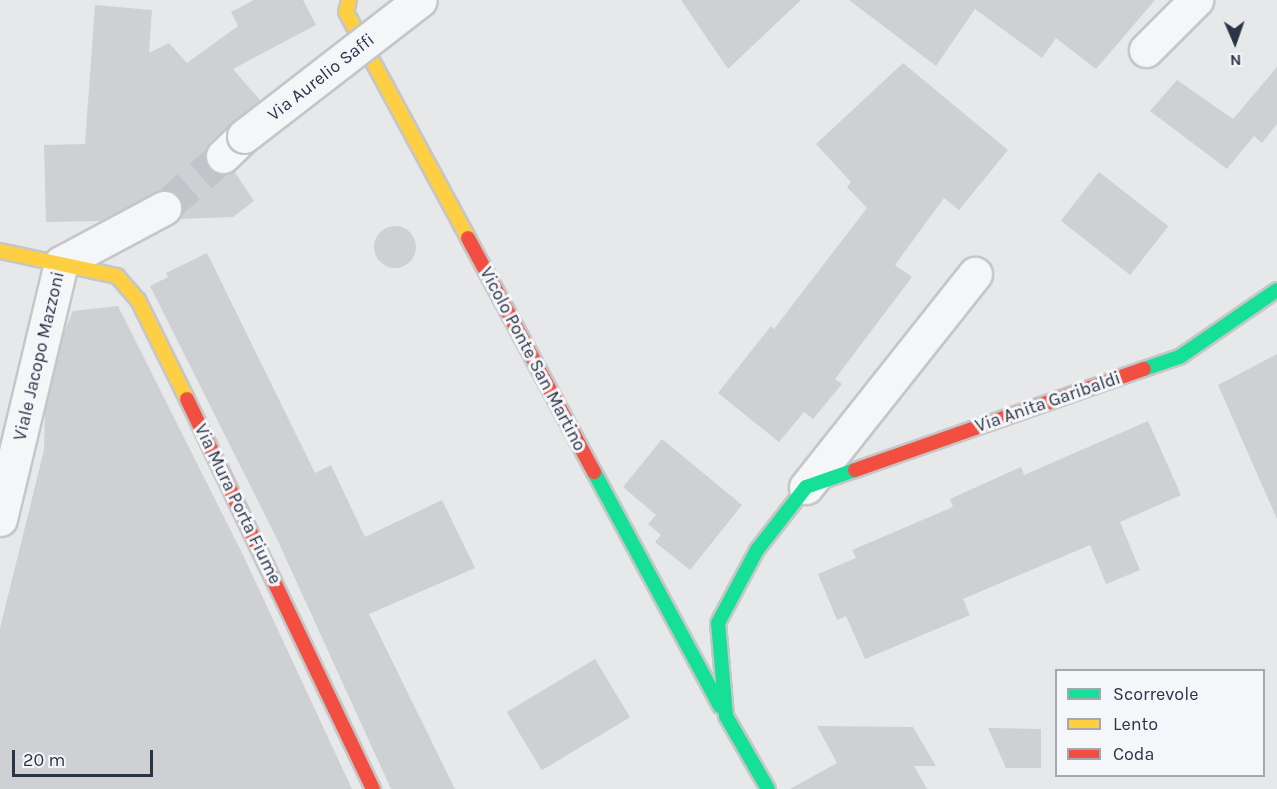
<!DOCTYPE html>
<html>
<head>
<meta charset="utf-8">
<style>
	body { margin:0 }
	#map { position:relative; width:1277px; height:789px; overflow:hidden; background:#e6e8ea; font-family:Karla,sans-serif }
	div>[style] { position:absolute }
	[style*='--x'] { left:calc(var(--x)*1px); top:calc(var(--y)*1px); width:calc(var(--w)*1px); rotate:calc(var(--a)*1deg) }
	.building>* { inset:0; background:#ced0d3; transform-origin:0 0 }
	.round { border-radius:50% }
	.street-tunnel>* { height:33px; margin-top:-16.5px; transform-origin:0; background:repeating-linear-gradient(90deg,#c1c4c9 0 33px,transparent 0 49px) }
	.roads { filter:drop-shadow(2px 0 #c4c6c8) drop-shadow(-2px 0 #c4c6c8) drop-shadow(0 2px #c4c6c8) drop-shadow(0 -2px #c4c6c8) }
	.street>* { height:33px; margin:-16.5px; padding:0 16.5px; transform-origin:16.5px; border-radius:16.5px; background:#f5f6f7 }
	.fast>* { height:14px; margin:-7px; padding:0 7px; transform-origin:7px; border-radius:7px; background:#16e098 }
	.slow>* { height:14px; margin:-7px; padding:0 7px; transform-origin:7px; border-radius:7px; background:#ffcf43 }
	.jam>* { height:14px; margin:-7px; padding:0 7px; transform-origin:7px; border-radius:7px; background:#f24e42 }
	.bridges { filter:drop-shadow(2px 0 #c4c6c8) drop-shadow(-2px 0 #c4c6c8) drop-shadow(0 2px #c4c6c8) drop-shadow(0 -2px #c4c6c8) }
	.street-bridge>* { height:33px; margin:-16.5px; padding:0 16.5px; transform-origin:16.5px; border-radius:16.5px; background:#f5f6f7 }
	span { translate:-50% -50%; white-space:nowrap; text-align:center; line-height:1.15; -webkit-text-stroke:6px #f4f6f9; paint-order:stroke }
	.street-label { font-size:18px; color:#2b3445 }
	.legend { position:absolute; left:1055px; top:669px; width:210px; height:108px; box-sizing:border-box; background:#f4f6f9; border:2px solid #a4a8b1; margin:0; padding:8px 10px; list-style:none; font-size:18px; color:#2b3445 }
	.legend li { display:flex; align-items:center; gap:12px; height:30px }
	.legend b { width:30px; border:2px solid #a4a8b1 }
	.north { position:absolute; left:1205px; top:12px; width:60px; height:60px; -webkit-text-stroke:4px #f4f6f9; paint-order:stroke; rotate:178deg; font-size:16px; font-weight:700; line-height:24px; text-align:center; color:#2b3445 }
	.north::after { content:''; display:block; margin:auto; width:21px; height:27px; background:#2b3445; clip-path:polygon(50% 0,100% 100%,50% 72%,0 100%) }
	.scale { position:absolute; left:12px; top:750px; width:141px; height:27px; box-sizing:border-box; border:3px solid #2b3445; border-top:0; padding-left:8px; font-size:18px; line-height:21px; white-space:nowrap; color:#2b3445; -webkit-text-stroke:4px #f4f6f9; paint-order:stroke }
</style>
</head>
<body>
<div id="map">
	<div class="building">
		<i style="clip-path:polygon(254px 0,303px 0,316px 25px,233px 69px,260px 100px,210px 142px,205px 160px,217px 174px,234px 171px,254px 201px,233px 217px,179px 219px,181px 200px,164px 189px,101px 221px,46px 222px,44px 145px,85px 144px,95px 5px,152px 10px,149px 53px,169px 43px,187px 63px,238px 26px,231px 12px)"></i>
		<i style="clip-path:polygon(681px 0,801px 0,728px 69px)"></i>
		<i style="clip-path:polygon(849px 0,1155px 0,1096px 69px,1056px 38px,1042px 58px,975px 9px,936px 66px)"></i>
		<i style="clip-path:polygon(903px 63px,1008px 150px,959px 210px,944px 198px,895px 265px,912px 277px,835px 379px,842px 384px,813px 419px,804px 412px,779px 442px,718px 393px,771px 326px,774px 329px,867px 208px,847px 187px,851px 182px,816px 144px)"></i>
		<i style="clip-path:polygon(1277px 67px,1277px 124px,1262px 143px,1254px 136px,1227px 169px,1150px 111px,1177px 80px,1233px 119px)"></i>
		<i style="left:1099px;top:172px;width:88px;height:62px;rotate:38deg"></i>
		<i class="round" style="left:374px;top:226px;width:42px;height:42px"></i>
		<i style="clip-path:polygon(207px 253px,315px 473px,331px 465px,365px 537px,442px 500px,475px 568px,369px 614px,455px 789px,391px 789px,277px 539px,150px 286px,168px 277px,166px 273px)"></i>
		<i style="clip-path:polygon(118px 306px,243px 555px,352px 789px,0 789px,0 628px,44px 450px,45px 410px,64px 332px,73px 311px)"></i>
		<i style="clip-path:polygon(1277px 354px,1277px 519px,1218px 385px)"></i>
		<i style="clip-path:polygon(1148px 421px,1181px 495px,1120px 522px,1140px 570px,1106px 584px,1090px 545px,963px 599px,970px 615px,865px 659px,846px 616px,837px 620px,818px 574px,856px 558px,852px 550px,953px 507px,950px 499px,1021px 467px,1024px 475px)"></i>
		<i style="clip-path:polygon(662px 439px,742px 505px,690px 570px,655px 542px,661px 535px,648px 524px,656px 515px,623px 487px)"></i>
		<i style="left:595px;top:659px;width:68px;height:103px;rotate:59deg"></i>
		<i style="clip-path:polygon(817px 726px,913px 727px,936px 766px,914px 766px,927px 789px,790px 789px,837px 763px)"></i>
		<i style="clip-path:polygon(988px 728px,1041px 729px,1041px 768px,1006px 768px)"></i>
	</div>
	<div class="street-tunnel">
		<i style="--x:164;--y:208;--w:79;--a:-41.4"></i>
	</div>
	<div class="roads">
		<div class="street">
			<i style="--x:1146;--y:50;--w:71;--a:-45"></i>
			<i style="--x:223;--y:156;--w:29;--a:-44"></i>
			<i style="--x:806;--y:487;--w:272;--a:-51.6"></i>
			<i style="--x:0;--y:519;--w:263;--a:-76.6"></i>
			<i style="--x:61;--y:263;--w:117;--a:-28.1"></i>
		</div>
		<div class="fast">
			<i style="--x:1144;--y:369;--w:39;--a:-19"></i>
			<i style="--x:1181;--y:356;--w:116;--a:-34.5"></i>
			<i style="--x:594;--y:472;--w:266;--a:61.7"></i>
			<i style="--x:768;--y:789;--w:84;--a:-119.9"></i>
			<i style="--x:726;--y:716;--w:93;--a:-94.9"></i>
			<i style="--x:718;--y:623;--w:83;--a:-61.9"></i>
			<i style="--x:757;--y:550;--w:80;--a:-52.1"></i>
			<i style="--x:806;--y:487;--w:52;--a:-19.1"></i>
		</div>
		<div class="slow">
			<i style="--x:349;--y:0;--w:12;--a:104"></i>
			<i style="--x:346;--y:12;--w:257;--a:61.6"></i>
			<i style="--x:0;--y:251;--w:120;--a:12.1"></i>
			<i style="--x:117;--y:276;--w:32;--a:49"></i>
			<i style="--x:138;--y:300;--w:110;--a:63.7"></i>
		</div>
		<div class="jam">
			<i style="--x:468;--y:238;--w:266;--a:61.7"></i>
			<i style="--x:187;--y:399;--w:432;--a:64.5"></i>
			<i style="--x:855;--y:470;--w:306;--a:-19.3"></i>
		</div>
	</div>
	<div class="bridges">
		<div class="street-bridge">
			<i style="--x:244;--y:136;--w:222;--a:-37.7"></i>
		</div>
	</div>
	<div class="street-label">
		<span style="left:321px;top:77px;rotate:-38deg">Via Aurelio Saffi</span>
		<span style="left:39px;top:356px;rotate:-77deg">Viale Jacopo Mazzoni</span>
		<span style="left:533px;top:359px;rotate:62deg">Vicolo Ponte San Martino</span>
		<span style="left:1048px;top:402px;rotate:-19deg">Via Anita Garibaldi</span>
		<span style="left:238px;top:504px;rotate:64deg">Via Mura Porta Fiume</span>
	</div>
	<ul class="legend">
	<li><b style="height:8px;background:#16e098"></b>Scorrevole</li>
	<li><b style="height:8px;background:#ffcf43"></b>Lento</li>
	<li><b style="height:8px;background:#f24e42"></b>Coda</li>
	</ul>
	<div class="north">N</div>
	<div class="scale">20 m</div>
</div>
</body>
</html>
